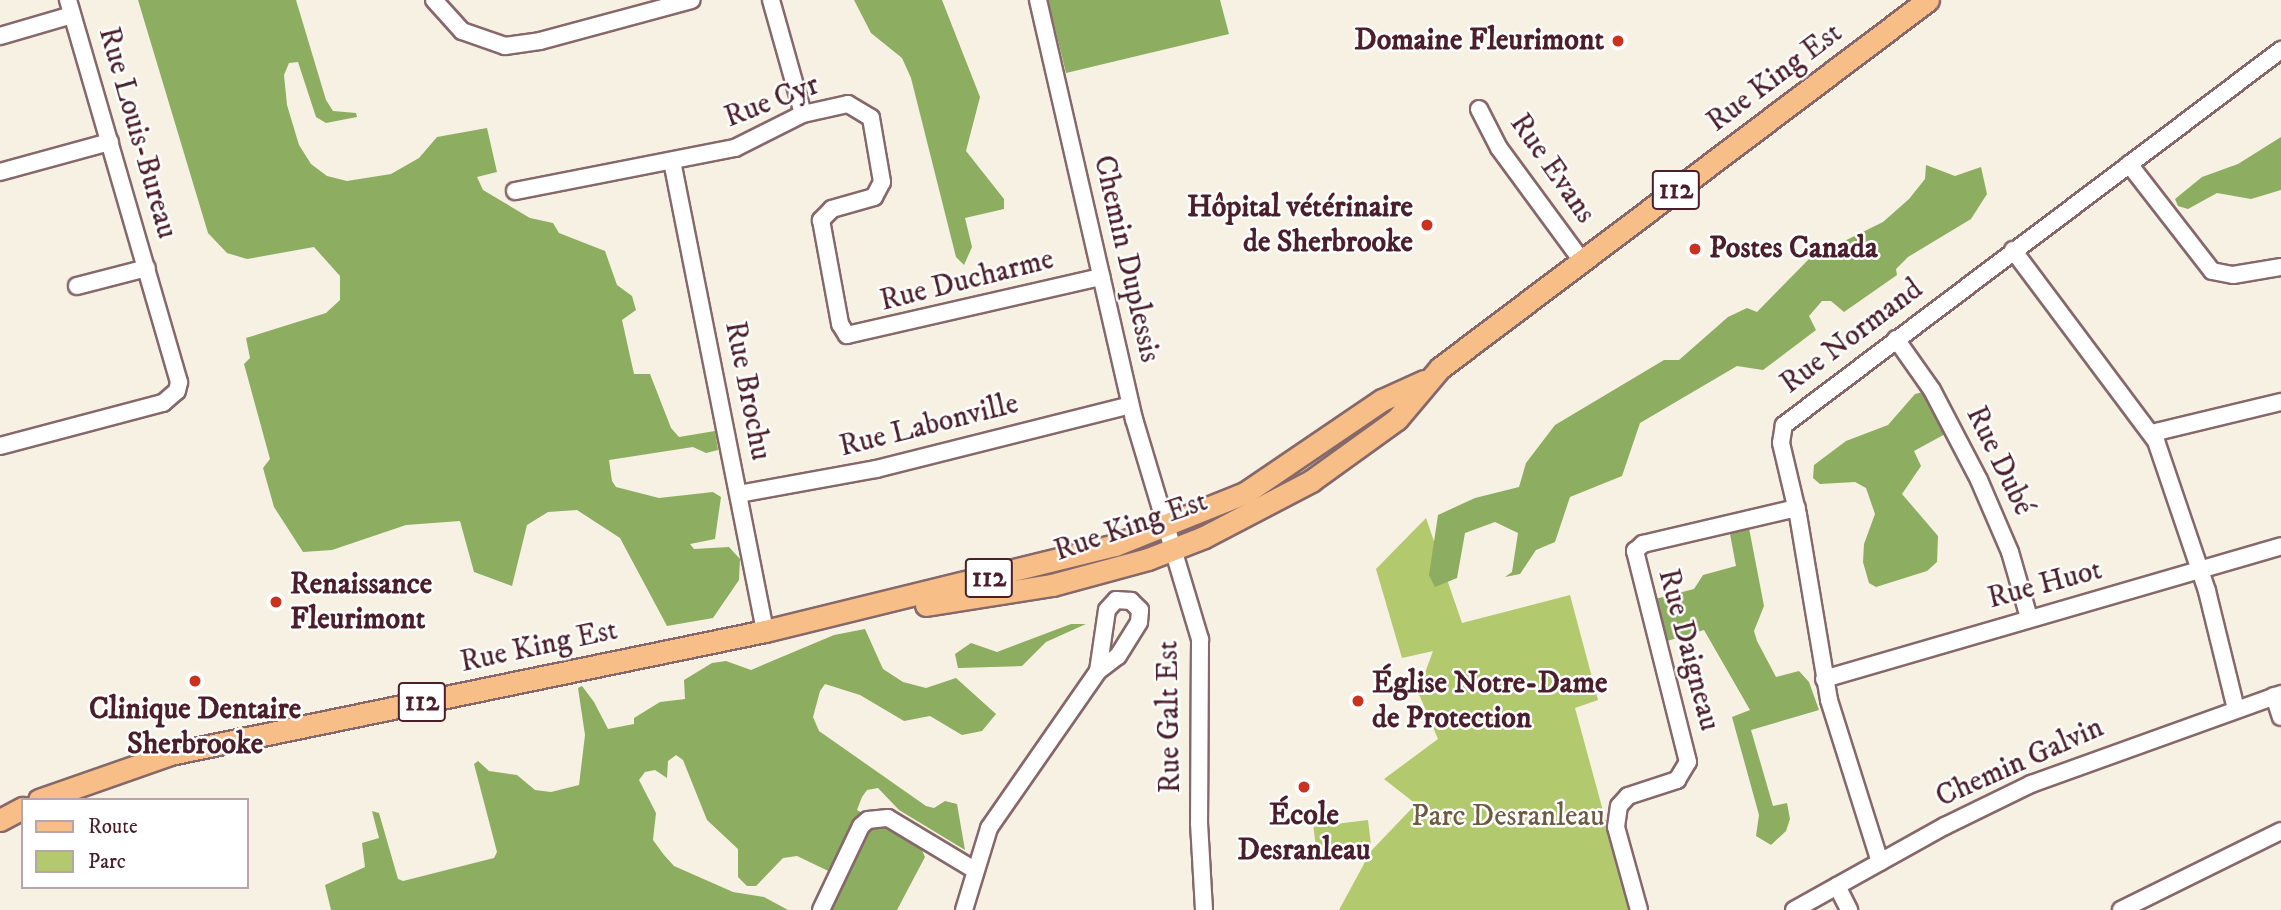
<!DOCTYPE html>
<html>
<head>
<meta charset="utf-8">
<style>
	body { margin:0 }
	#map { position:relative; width:2281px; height:910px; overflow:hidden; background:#f6f1e2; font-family:"IM FELL DW Pica",serif }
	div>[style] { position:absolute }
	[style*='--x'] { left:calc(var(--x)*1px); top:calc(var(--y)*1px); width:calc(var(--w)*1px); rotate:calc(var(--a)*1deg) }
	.green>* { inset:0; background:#b2c96d; transform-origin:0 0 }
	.forest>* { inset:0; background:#8dad60 }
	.roads { filter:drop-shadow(2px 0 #86686b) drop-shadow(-2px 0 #86686b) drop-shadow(0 2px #86686b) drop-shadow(0 -2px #86686b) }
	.minor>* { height:16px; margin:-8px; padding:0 8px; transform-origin:8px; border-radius:8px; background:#fff }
	.major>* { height:21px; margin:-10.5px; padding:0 10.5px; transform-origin:10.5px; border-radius:10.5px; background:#f7be87 }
	.dots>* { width:19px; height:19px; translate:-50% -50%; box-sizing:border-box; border:4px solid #fff; border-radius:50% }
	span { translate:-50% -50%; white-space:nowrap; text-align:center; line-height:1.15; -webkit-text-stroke:5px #fff; paint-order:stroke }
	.shield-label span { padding:2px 5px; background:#fff; border:2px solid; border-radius:5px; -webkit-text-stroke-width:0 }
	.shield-label { font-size:28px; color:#4a1f2b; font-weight:700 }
	.poi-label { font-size:30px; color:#4a1f2b; font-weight:700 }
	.right { translate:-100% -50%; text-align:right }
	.left { translate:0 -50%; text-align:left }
	.street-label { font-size:30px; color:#4a1f2b }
	.park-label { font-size:30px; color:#6e5a42 }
	.legend { position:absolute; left:21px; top:798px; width:228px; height:91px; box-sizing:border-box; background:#fff; border:2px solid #b7a5aa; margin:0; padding:9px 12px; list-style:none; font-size:21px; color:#4a1f2b }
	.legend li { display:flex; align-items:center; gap:14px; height:35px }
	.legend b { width:35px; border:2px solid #b7a5aa }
</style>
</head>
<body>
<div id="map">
	<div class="green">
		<i style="clip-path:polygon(1426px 518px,1462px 623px,1570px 595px,1598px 700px,1575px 708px,1630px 910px,1339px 910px,1371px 851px,1416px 804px,1384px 779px,1438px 739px,1418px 692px,1433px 651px,1402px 658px,1376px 569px)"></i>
		<i style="left:1368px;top:820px;width:26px;height:55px;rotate:83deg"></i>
	</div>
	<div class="forest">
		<i style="clip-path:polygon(138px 0,296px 0,326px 100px,333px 111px,356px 113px,357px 117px,326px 123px,316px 117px,298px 62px,289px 63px,284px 75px,287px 105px,299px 145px,311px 164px,327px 176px,347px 181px,391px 174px,419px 158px,437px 137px,487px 128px,497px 172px,477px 177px,483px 190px,530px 218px,553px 223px,559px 233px,605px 251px,617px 285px,632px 296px,636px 310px,622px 320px,634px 374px,650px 374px,671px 428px,679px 437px,715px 431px,718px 450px,706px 453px,693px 447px,609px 460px,612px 481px,616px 487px,659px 498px,713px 492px,721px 497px,715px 539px,690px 544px,694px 549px,729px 547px,740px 559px,739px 580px,713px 618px,667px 626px,620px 538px,577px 510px,548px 512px,527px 525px,512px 586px,474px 572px,460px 521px,406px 525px,332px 550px,303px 552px,274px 507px,263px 468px,270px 459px,244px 364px,250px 358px,246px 338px,326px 313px,340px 300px,340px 276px,314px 247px,247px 259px,227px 253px,208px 233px)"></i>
		<i style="clip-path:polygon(854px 0,942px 0,980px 97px,966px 151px,1004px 199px,1004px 209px,965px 218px,972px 247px,964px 265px,956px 257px,911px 78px,902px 58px,871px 33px)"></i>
		<i style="clip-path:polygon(1048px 0,1220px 0,1229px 34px,1066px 73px)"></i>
		<i style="clip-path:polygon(2281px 137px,2281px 190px,2251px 199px,2217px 193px,2188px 209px,2178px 206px,2175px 199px,2202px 177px,2238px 164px)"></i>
		<i style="clip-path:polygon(1926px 165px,1955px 176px,1981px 167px,1987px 194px,1971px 219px,1908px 257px,1896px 269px,1897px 275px,1844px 312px,1831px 301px,1822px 301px,1809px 316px,1816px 330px,1763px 370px,1737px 366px,1640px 423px,1622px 476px,1570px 497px,1555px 542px,1536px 550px,1520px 574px,1505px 577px,1512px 572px,1518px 533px,1495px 522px,1465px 533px,1457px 578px,1435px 587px,1429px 575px,1438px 515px,1475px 498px,1519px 487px,1526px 463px,1555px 425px,1664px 360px,1679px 360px,1728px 317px,1747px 308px,1757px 312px,1810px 258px,1883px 222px,1909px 199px,1925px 179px)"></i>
		<i style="clip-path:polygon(1923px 392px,1947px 433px,1914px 451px,1921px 466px,1902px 494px,1938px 536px,1937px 562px,1927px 571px,1876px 587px,1869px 583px,1863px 562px,1864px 544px,1875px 514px,1866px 488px,1855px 482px,1820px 484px,1813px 478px,1814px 465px,1846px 441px,1888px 425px,1915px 394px)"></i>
		<i style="clip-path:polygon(1749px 528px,1764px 606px,1754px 631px,1757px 641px,1776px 677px,1799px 671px,1809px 682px,1819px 710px,1751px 730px,1773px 806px,1787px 803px,1790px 819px,1786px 831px,1771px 845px,1756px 836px,1759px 815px,1732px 717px,1750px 710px,1704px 630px,1667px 641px,1655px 599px,1694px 589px,1703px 575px,1736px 566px,1730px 534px)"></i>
		<i style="clip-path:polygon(1071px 624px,1086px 624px,1046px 642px,1022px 666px,958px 668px,955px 654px,971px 643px,997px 652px)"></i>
		<i style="clip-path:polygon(865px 629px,883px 669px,903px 682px,926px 688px,956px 678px,996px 714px,982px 731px,962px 735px,930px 716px,904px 721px,860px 695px,825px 684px,820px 691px,813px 717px,819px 731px,926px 806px,934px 808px,945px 801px,957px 804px,965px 850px,899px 810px,878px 788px,867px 790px,862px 797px,857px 810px,921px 848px,925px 857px,897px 910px,828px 910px,843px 878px,797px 856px,783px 858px,756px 886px,747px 886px,738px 877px,738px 849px,707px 820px,683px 760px,676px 755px,668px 761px,667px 778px,655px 770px,645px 772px,639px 780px,656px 813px,653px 840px,664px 855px,674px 866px,733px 892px,764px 897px,788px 910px,331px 910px,325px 885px,365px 867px,362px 843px,379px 838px,372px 811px,379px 813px,398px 879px,403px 881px,494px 858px,497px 852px,474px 764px,478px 761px,489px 771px,517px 775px,535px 790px,551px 792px,579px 785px,585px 735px,578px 688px,582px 686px,594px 702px,608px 729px,634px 724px,634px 718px,660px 702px,685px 699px,684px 680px,712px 663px,726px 661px,751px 670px,834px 635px)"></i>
	</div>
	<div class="roads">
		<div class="minor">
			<i style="--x:434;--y:0;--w:42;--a:47.9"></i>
			<i style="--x:462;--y:31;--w:46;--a:19.2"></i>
			<i style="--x:505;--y:46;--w:35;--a:-8"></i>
			<i style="--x:540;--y:41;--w:157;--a:-15.1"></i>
			<i style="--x:771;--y:0;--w:118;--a:74.3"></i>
			<i style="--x:1038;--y:0;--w:430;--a:77.1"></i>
			<i style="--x:1134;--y:419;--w:230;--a:73.3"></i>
			<i style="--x:1200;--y:639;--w:184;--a:90.3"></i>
			<i style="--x:1199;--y:823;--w:87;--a:86.7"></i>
			<i style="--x:0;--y:36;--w:75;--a:-16.3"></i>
			<i style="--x:1479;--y:109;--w:44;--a:62.9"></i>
			<i style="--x:1499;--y:148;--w:140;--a:53.7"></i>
			<i style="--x:672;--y:161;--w:479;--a:78.8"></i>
			<i style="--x:2129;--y:164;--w:135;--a:52.2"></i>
			<i style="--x:2212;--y:271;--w:21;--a:11"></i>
			<i style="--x:2233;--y:275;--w:49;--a:-9.5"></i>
			<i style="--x:0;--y:172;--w:114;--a:-15.3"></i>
			<i style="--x:515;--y:191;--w:224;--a:-11.1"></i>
			<i style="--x:735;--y:148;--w:76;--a:-26.6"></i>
			<i style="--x:803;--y:114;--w:46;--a:-12.5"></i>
			<i style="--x:848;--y:104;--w:27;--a:31"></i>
			<i style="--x:871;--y:118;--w:65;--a:80.2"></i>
			<i style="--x:882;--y:182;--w:17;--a:118"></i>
			<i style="--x:874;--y:197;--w:44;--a:164.1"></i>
			<i style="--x:832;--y:209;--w:16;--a:135"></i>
			<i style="--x:821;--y:220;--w:106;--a:79.6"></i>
			<i style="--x:840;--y:324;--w:13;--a:58"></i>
			<i style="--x:847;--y:335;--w:261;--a:-12.9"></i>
			<i style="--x:2013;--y:250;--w:239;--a:53.2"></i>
			<i style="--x:2156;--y:441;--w:158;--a:71.2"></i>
			<i style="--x:2207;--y:591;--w:122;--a:76.2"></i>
			<i style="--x:77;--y:286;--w:72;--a:-14.4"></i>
			<i style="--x:1896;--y:339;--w:62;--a:54.8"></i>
			<i style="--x:1932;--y:390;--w:102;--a:62.4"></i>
			<i style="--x:1979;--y:480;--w:78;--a:66.7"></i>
			<i style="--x:2010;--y:552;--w:69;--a:73.9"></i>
			<i style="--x:2152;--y:433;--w:133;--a:-13.5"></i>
			<i style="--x:0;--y:446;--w:169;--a:-14.8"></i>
			<i style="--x:163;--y:403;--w:18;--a:-41"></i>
			<i style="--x:177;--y:391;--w:9;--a:-77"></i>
			<i style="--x:179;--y:382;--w:398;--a:-106.2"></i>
			<i style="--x:739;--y:494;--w:139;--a:-10.3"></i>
			<i style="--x:876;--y:469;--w:262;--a:-14.1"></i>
			<i style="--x:1824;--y:679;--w:476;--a:-16.2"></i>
			<i style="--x:2274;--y:696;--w:22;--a:72"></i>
			<i style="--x:1880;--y:862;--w:170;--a:-107.5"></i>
			<i style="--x:1829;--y:700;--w:188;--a:-99.5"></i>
			<i style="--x:1798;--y:515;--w:74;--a:-103.3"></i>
			<i style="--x:1781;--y:443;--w:18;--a:-81"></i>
			<i style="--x:1784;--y:425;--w:623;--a:-37.04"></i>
			<i style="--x:1837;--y:886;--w:27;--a:63"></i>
			<i style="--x:821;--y:910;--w:93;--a:-64.5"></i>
			<i style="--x:861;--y:826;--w:9;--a:-41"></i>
			<i style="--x:868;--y:820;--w:20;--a:-6"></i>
			<i style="--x:888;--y:818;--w:99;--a:31"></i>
			<i style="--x:964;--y:910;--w:86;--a:-73"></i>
			<i style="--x:989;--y:828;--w:191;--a:-55.2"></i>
			<i style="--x:1098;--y:671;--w:25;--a:-37"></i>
			<i style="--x:1118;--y:656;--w:40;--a:-58"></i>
			<i style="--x:1139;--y:622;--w:12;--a:-85"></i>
			<i style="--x:1140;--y:610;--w:13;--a:-135"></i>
			<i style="--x:1131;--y:601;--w:15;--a:-176"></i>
			<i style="--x:1116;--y:600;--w:13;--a:132"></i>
			<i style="--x:1107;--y:610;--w:62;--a:98.4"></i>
			<i style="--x:1639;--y:910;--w:86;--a:-105.5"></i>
			<i style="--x:1616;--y:827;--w:21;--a:-82"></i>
			<i style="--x:1619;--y:806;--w:13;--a:-48"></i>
			<i style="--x:1628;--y:796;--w:52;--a:-18.1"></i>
			<i style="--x:1677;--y:780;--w:21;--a:-59"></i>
			<i style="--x:1688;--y:762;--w:218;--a:-104.1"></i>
			<i style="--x:1635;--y:551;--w:11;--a:-41"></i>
			<i style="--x:1643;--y:544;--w:158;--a:-13.2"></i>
			<i style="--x:1794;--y:910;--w:173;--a:-29.1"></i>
			<i style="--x:1945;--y:826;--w:96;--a:-26"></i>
			<i style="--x:2031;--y:784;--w:266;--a:-19.8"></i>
			<i style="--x:2121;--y:910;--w:178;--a:-26.3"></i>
		</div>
		<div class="major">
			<i style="--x:926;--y:605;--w:128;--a:-9"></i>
			<i style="--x:1052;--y:585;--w:99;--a:-15.2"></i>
			<i style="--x:1148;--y:559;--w:60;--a:-21.4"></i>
			<i style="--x:1204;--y:537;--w:121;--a:-27.6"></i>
			<i style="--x:1311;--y:481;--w:106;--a:-35.8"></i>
			<i style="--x:1397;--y:419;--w:67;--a:-49.9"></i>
			<i style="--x:1440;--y:368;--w:611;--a:-37.02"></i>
			<i style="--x:39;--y:800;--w:139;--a:-19.3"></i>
			<i style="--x:170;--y:754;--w:608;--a:-11.68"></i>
			<i style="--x:765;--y:631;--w:360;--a:-13.8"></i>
			<i style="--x:1115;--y:545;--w:140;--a:-21.8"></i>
			<i style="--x:1245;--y:493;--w:166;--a:-34.2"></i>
			<i style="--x:1382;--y:400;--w:46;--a:-24.3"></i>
			<i style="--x:0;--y:820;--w:26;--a:-28"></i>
		</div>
	</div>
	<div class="dots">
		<i style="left:1618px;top:41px;background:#c8321e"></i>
		<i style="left:1427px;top:225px;background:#c8321e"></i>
		<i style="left:1695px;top:249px;background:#c8321e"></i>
		<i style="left:276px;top:602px;background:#c8321e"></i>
		<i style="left:195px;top:681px;background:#c8321e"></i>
		<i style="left:1358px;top:701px;background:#c8321e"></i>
		<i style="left:1304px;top:787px;background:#c8321e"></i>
	</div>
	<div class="shield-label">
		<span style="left:1676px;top:190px">112</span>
		<span style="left:989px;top:578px">112</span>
		<span style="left:422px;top:702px">112</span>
	</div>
	<div class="poi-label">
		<span class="right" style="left:1604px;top:41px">Domaine Fleurimont</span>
		<span class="right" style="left:1413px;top:225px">Hôpital vétérinaire<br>de Sherbrooke</span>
		<span class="left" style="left:1709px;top:249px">Postes Canada</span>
		<span class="left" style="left:290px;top:602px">Renaissance<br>Fleurimont</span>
		<span class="left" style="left:1372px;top:701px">Église Notre-Dame<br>de Protection</span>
		<span style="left:195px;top:727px">Clinique Dentaire<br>Sherbrooke</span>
		<span style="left:1304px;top:833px">École<br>Desranleau</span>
	</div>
	<div class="street-label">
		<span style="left:1775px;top:78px;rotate:-37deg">Rue King Est</span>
		<span style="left:772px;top:102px;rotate:-21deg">Rue Cyr</span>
		<span style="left:137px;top:133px;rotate:74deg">Rue Louis-Bureau</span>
		<span style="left:1552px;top:169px;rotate:55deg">Rue Evans</span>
		<span style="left:1126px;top:259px;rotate:77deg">Chemin Duplessis</span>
		<span style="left:967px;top:281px;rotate:-14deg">Rue Ducharme</span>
		<span style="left:1852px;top:337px;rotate:-37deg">Rue Normand</span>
		<span style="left:747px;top:391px;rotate:79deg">Rue Brochu</span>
		<span style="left:929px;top:426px;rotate:-14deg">Rue Labonville</span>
		<span style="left:1999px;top:461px;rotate:64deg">Rue Dubé</span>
		<span style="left:1131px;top:527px;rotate:-19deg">Rue King Est</span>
		<span style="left:2045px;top:585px;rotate:-15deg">Rue Huot</span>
		<span style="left:539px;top:647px;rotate:-12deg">Rue King Est</span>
		<span style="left:1688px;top:650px;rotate:75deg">Rue Daigneau</span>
		<span style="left:1170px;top:717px;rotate:-91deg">Rue Galt Est</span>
		<span style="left:2020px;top:763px;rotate:-24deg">Chemin Galvin</span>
	</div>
	<div class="park-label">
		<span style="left:1508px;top:817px">Parc Desranleau</span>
	</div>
	<ul class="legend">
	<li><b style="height:9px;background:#f7be87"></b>Route</li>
	<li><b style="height:19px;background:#b2c96d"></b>Parc</li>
	</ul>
</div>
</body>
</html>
